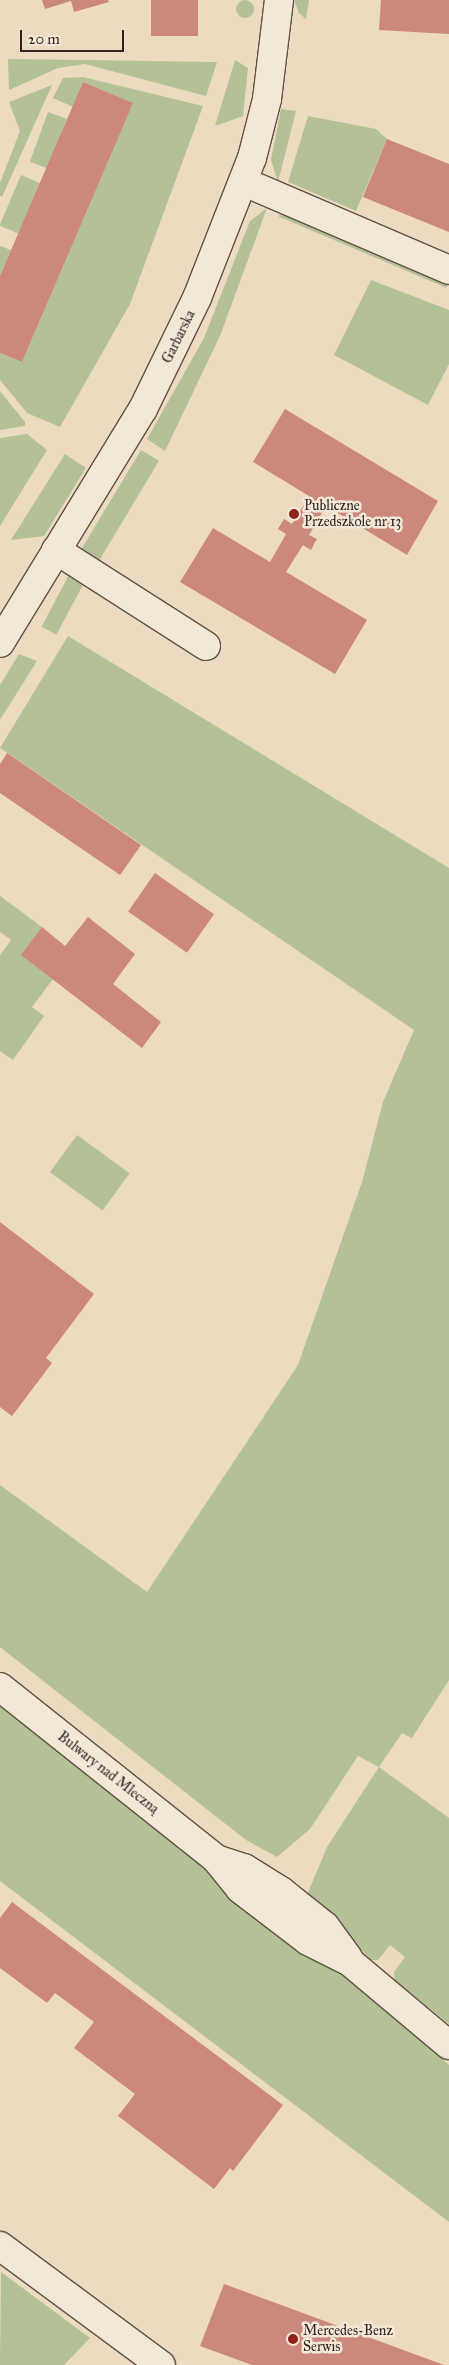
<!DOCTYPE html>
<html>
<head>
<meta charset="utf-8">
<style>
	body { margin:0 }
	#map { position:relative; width:449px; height:2365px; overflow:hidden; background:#ecdbc1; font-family:"IM FELL Great Primer",serif }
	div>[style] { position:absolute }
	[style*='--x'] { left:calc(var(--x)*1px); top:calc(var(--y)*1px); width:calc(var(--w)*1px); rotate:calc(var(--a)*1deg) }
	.green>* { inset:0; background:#b4c196; transform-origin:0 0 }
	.round { border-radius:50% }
	.building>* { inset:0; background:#cc887d; transform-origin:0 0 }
	.roads { filter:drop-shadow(1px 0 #605145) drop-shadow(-1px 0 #605145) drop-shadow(0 1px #605145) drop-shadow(0 -1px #605145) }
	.minor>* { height:28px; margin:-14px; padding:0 14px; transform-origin:14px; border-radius:14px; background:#f3e8d7 }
	.dots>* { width:14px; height:14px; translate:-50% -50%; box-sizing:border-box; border:2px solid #f3e8d7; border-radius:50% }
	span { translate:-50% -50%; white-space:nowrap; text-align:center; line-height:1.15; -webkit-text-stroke:5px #f3e8d7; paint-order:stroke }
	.street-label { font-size:14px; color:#31231c }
	.poi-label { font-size:14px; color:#31231c }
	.left { translate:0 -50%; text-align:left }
	.scale { position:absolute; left:20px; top:30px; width:104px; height:22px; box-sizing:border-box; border:2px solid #31231c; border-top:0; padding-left:6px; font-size:15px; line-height:18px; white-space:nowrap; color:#31231c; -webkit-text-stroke:4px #f3e8d7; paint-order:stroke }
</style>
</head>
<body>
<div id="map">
	<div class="green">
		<i style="clip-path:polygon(294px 0,309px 0,306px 19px,299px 13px)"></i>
		<i class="round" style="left:236px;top:0;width:18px;height:18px"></i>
		<i style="clip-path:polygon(8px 59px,87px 60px,217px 62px,206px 96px,85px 64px,58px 68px,9px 90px)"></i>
		<i style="clip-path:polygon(235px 60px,248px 68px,243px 116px,215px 126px)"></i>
		<i style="clip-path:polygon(83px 77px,203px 106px,130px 304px,60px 427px,27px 413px,0 380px,0 353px,22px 362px,132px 103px,83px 82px,73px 107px,53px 98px,63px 78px)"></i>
		<i style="clip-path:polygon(52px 85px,2px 197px,0 196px,0 183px,20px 131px,9px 102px)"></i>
		<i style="clip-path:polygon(281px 109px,296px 111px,278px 182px,271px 160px)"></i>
		<i style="left:48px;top:112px;width:20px;height:53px;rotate:20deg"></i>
		<i style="clip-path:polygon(308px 116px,376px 129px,387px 139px,356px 211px,288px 182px)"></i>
		<i style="left:21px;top:175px;width:21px;height:55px;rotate:23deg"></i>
		<i style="clip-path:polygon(267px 208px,220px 336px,165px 451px,147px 439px,204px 338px,250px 221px)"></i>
		<i style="left:281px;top:211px;width:182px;height:6px;rotate:23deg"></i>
		<i style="clip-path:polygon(0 246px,11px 250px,0 276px)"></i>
		<i style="clip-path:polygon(371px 280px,449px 310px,449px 364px,428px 405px,334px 355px)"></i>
		<i style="clip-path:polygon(0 391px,25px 422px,25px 426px,0 430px)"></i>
		<i style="clip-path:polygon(27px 434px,47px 450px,0 526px,0 438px)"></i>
		<i style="left:141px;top:450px;width:21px;height:122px;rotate:31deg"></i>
		<i style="clip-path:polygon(65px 454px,86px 468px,44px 536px,11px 540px)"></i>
		<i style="left:71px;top:571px;width:17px;height:63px;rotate:28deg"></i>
		<i style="clip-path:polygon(68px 636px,449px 868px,449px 1680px,412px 1738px,402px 1733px,379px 1767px,449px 1818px,449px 2024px,395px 1980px,394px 1972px,405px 1957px,390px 1945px,378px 1960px,371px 1960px,307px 1895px,327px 1847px,379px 1767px,358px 1756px,310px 1829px,277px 1857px,246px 1840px,0 1647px,0 1485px,147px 1592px,298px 1365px,362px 1182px,383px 1102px,414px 1030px,0 748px)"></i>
		<i style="clip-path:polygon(19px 654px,37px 661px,0 720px,0 685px)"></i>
		<i style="clip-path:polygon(0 896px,42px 927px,53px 979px,32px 1007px,44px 1016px,13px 1060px,0 1051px,0 955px,11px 940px,0 932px)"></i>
		<i style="left:77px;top:1135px;width:65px;height:46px;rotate:36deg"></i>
		<i style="clip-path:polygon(0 1707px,350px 1978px,449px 2065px,449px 2222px,0 1881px)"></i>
		<i style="clip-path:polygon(1px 2272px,90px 2338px,64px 2365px,0 2365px)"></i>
	</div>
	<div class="building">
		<i style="clip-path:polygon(42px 0,108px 0,109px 2px,74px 12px,71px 1px,45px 9px)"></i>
		<i style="left:151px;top:0;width:47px;height:36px"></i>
		<i style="clip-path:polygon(381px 0,449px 0,449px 34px,379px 30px)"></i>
		<i style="clip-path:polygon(83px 82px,133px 103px,22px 362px,0 353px,0 276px)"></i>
		<i style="clip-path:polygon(387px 139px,449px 164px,449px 232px,363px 197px)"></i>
		<i style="clip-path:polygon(285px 409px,438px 501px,407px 555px,326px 506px,309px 535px,317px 539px,314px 544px,311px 550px,303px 545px,286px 572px,367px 620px,335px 674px,180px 582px,213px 528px,270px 562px,286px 534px,278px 529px,284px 519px,292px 524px,309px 496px,253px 462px)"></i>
		<i style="clip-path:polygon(7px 753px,141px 845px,120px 875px,0 793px,0 764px)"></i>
		<i style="left:155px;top:873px;width:72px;height:47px;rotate:35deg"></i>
		<i style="clip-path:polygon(88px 917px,135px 954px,113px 984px,161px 1022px,142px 1048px,21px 955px,42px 927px,65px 946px)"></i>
		<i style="clip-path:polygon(0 1222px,94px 1294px,46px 1358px,52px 1363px,12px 1416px,0 1407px)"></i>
		<i style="clip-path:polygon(12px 1902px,283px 2105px,233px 2171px,230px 2168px,214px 2189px,118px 2116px,135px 2094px,74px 2048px,94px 2022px,55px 1993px,47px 2003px,0 1968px,0 1918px)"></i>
		<i style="clip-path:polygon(224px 2284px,444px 2365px,252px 2365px,200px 2346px)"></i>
	</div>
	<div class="roads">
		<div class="minor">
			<i style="--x:244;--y:182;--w:223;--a:23.2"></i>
			<i style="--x:56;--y:550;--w:178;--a:32.6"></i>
			<i style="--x:0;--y:643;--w:274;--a:-58.6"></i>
			<i style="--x:143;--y:409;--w:123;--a:-64.1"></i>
			<i style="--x:197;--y:298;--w:150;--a:-68.6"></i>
			<i style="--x:252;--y:158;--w:61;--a:-75.7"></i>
			<i style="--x:267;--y:99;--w:100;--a:-83.1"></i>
			<i style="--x:0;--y:1687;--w:276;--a:38.5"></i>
			<i style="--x:216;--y:1859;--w:38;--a:51"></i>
			<i style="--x:240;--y:1889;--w:86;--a:37.4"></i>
			<i style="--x:308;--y:1941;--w:47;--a:26.6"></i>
			<i style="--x:350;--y:1962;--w:129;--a:40"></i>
			<i style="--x:216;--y:1859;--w:29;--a:18"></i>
			<i style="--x:244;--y:1868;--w:44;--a:31.9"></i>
			<i style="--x:281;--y:1891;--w:56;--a:38.5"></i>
			<i style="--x:325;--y:1926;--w:39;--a:54"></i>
			<i style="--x:0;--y:2246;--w:200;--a:36.5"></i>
		</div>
	</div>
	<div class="dots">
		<i style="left:294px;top:514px;background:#8f2418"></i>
		<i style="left:293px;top:2339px;background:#8f2418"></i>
	</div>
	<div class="street-label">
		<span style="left:179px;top:337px;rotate:-64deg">Garbarska</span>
		<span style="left:108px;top:1773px;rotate:38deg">Bulwary nad Mleczną</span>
	</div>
	<div class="poi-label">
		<span class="left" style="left:304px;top:514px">Publiczne<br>Przedszkole nr 13</span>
		<span class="left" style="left:303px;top:2339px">Mercedes-Benz<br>Serwis</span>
	</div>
	<div class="scale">20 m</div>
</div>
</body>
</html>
